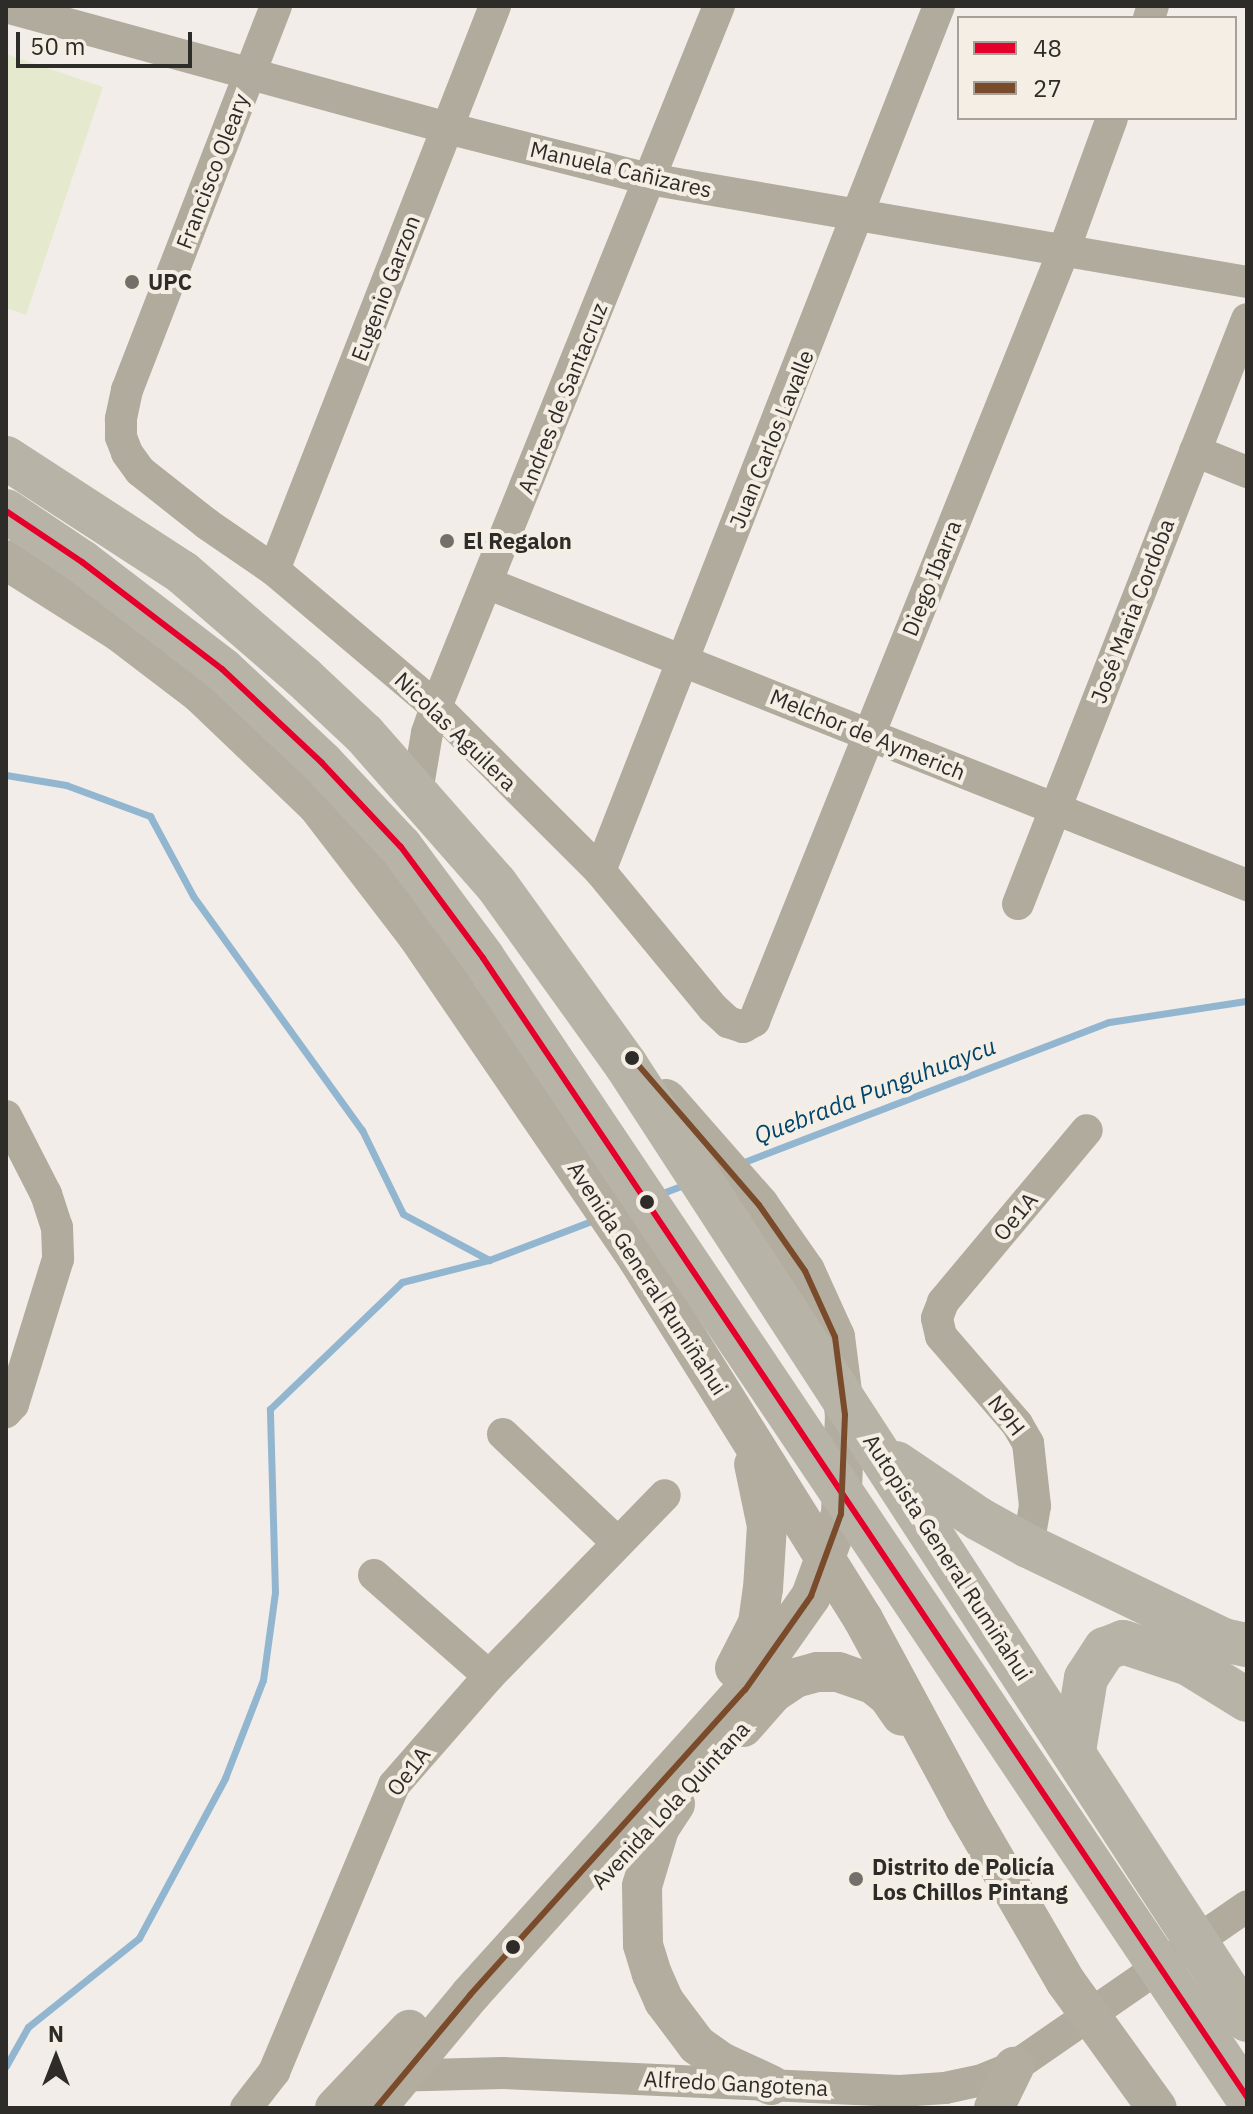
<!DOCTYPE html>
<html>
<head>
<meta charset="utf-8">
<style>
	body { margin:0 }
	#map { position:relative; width:1253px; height:2114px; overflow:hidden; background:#f2ede8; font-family:"IBM Plex Sans",sans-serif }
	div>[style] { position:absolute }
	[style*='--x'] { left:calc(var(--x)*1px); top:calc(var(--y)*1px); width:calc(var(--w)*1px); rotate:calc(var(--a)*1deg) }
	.green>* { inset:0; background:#e5eacf }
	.stream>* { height:7px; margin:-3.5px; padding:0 3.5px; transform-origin:3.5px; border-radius:3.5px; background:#93b6d0 }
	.minor>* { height:32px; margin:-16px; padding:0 16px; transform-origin:16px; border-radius:16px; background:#b0ab9c }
	.major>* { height:40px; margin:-20px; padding:0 20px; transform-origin:20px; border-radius:20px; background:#b2ad9f }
	.highway>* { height:44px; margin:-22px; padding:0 22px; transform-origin:22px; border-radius:22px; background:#b8b3a7 }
	.bus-1>* { height:6px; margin:-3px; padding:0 3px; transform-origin:3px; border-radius:3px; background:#e4002b }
	.bus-2>* { height:6px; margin:-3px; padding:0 3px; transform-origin:3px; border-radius:3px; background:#7a4b2a }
	.dots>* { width:22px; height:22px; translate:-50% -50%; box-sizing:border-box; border:4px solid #f5eee5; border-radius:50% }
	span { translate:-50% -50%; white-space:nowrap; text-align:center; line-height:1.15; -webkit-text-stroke:8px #f5eee5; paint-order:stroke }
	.street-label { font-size:22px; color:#2e2c28 }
	.poi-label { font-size:22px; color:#2e2c28; font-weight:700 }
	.left { translate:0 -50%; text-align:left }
	.water-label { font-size:24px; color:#00446a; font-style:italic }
	.frame { position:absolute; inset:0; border:8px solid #2e2c28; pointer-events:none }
	.legend { position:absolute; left:957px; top:16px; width:280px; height:104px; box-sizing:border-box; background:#f5eee5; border:2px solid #a5a099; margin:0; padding:10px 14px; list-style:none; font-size:24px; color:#2e2c28 }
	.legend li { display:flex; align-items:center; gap:16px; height:40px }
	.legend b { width:40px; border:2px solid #a5a099 }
	.north { position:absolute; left:16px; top:2018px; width:80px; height:80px; -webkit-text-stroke:6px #f5eee5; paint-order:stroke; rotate:0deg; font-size:22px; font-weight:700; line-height:32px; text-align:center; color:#2e2c28 }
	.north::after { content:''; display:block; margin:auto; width:28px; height:36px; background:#2e2c28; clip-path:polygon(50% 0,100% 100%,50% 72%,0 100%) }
	.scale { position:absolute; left:16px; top:32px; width:176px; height:36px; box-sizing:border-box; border:4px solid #2e2c28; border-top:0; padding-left:10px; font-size:24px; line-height:28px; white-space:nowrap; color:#2e2c28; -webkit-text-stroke:6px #f5eee5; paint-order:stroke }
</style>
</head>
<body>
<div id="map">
	<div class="green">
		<i style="clip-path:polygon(6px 54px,103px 87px,26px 315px,6px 308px)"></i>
	</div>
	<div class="stream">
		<i style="--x:6;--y:775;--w:61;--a:9.5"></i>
		<i style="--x:66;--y:785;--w:90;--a:20.3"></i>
		<i style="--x:150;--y:816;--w:91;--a:61.7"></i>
		<i style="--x:193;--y:896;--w:289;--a:54.2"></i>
		<i style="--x:362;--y:1130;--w:93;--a:64"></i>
		<i style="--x:403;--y:1214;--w:98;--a:28.1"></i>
		<i style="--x:739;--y:1164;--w:396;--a:-21"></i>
		<i style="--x:1109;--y:1022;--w:140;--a:-8.7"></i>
		<i style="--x:660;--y:1194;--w:28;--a:-21"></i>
		<i style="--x:6;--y:2066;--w:45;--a:-60.6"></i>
		<i style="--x:28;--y:2027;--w:142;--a:-38.7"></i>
		<i style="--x:139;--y:1938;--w:182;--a:-61.7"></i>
		<i style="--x:225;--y:1778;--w:105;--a:-68.8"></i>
		<i style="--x:263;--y:1680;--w:89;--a:-82.2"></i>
		<i style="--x:275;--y:1592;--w:183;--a:-91.6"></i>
		<i style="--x:270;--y:1409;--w:183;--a:-43.9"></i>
		<i style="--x:402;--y:1282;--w:90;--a:-14.2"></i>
		<i style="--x:489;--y:1260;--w:116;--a:-20.8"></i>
	</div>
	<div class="minor">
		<i style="--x:276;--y:6;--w:412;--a:111.2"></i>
		<i style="--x:127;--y:390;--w:30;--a:102"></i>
		<i style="--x:121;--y:419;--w:18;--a:90"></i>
		<i style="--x:121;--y:437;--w:17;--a:69"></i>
		<i style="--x:127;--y:453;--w:22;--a:54"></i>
		<i style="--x:140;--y:471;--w:85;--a:38.3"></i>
		<i style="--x:207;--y:524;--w:81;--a:34.5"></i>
		<i style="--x:274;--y:570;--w:212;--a:40.2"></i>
		<i style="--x:436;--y:707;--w:232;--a:45"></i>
		<i style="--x:600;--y:871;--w:178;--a:50.5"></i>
		<i style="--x:713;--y:1008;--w:21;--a:43"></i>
		<i style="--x:728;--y:1022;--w:16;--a:18"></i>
		<i style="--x:743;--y:1027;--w:13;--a:-29"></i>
		<i style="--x:754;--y:1021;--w:831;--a:-68.1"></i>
		<i style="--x:1064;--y:250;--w:140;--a:-70"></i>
		<i style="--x:6;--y:7;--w:457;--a:15.3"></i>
		<i style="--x:447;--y:128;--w:208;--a:14.2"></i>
		<i style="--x:649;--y:179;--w:607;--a:9.77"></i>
		<i style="--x:1149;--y:18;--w:13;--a:-72"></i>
		<i style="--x:1195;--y:451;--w:56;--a:22"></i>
		<i style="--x:274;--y:570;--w:606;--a:-68.6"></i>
		<i style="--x:489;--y:584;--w:816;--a:21.66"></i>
		<i style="--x:417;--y:792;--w:60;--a:-80.4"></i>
		<i style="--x:427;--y:733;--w:28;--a:-71"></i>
		<i style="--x:436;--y:707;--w:756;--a:-68.02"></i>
		<i style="--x:600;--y:871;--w:929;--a:-68.6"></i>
		<i style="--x:1018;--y:904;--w:628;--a:-68.62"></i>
		<i style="--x:6;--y:1116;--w:88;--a:62.9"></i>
		<i style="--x:46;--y:1194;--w:35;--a:72"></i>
		<i style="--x:57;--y:1227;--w:32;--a:88"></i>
		<i style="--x:58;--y:1259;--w:152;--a:107.2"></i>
		<i style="--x:13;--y:1404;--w:11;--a:131"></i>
		<i style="--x:503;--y:1434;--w:157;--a:43.5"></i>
		<i style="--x:1028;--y:1546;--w:41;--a:-80.1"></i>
		<i style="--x:1035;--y:1506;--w:63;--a:-96.3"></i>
		<i style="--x:1028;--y:1443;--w:22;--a:-120"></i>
		<i style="--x:1017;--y:1424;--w:116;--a:-130.8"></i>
		<i style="--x:941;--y:1336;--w:18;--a:-103"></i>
		<i style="--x:937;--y:1318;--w:17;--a:-69"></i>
		<i style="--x:943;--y:1302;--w:224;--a:-50.1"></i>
		<i style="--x:374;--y:1575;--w:153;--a:41.3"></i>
		<i style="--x:389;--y:2076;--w:114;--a:-1.5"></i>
		<i style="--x:503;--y:2073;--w:397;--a:2.6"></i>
		<i style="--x:900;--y:2091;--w:45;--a:-3.8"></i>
		<i style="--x:945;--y:2088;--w:35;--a:-12"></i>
		<i style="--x:979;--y:2081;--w:38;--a:-22"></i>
		<i style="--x:1014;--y:2067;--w:283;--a:-34.6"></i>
		<i style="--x:246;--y:2108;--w:46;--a:-52.1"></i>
		<i style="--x:274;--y:2072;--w:311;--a:-67.3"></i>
		<i style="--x:394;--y:1785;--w:145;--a:-48.9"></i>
		<i style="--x:489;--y:1676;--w:252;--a:-45.8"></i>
	</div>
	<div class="major">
		<i style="--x:6;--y:560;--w:135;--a:32.3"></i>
		<i style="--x:120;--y:632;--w:102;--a:37.4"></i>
		<i style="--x:201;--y:694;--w:162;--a:43.7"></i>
		<i style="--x:318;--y:806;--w:163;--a:52.5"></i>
		<i style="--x:417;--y:935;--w:392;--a:55.7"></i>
		<i style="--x:638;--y:1259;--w:425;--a:58"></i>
		<i style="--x:863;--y:1619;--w:215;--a:61.6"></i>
		<i style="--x:965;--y:1808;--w:201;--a:59.9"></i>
		<i style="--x:1066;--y:1982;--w:155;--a:54.2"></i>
		<i style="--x:735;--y:1668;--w:51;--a:-62.9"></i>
		<i style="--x:758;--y:1623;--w:34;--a:-82"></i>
		<i style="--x:763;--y:1589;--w:63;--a:-86.4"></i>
		<i style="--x:767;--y:1526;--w:63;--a:-101.8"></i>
		<i style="--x:743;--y:1727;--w:45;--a:-48.6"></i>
		<i style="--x:773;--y:1693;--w:27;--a:-34"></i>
		<i style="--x:795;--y:1678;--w:23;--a:-15"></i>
		<i style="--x:817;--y:1672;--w:21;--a:0"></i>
		<i style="--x:838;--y:1672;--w:37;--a:19"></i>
		<i style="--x:873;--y:1684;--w:19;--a:39"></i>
		<i style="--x:888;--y:1696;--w:24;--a:55"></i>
		<i style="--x:675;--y:1804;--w:30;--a:123"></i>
		<i style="--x:659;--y:1829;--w:59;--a:106.6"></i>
		<i style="--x:642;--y:1886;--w:59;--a:89"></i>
		<i style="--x:643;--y:1945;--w:30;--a:73"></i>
		<i style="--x:652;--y:1974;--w:30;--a:66"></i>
		<i style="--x:664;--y:2001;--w:55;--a:53.1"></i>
		<i style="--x:697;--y:2045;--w:32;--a:35"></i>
		<i style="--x:723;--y:2063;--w:53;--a:24.6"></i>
		<i style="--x:335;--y:2108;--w:108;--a:-46.5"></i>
		<i style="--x:376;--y:2108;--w:147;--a:-50.2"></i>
		<i style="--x:470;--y:1995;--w:411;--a:-48"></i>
		<i style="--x:745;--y:1690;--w:115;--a:-54.9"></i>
		<i style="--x:811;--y:1596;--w:87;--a:-69.9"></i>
		<i style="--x:841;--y:1514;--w:99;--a:-87.7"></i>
		<i style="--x:845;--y:1415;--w:79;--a:-97.3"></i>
		<i style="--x:835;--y:1337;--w:72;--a:-114.4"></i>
		<i style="--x:805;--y:1271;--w:80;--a:-124.9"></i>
		<i style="--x:759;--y:1205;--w:141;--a:-131.3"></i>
		<i style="--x:994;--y:2108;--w:46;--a:-64"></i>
	</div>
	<div class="highway">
		<i style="--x:6;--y:458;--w:211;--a:33"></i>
		<i style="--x:183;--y:573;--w:159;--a:40.9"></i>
		<i style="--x:303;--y:677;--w:83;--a:43.1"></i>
		<i style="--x:364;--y:734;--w:200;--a:48.7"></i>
		<i style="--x:496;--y:884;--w:223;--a:54.3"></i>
		<i style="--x:626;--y:1065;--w:1139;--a:56.97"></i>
		<i style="--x:6;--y:511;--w:92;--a:33.9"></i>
		<i style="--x:82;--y:562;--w:176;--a:37.4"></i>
		<i style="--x:222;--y:669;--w:137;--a:43.2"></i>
		<i style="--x:322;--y:763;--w:115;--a:46.8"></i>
		<i style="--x:401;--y:847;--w:138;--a:53.5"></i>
		<i style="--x:483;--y:958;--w:1372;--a:56.15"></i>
		<i style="--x:896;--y:1463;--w:100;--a:34"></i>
		<i style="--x:979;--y:1519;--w:56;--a:28.9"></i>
		<i style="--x:1028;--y:1546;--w:216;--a:25.7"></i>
		<i style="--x:1223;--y:1640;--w:25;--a:12"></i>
		<i style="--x:1074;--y:1751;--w:74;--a:-80.7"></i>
		<i style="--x:1086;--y:1678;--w:35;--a:-57"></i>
		<i style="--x:1105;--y:1649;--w:19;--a:-21"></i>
		<i style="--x:1123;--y:1642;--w:70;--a:18.4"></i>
		<i style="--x:1189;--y:1664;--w:68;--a:31.8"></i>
	</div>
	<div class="bus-1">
		<i style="--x:6;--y:511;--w:92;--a:33.9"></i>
		<i style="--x:82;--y:562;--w:176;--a:37.4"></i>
		<i style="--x:222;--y:669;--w:137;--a:43.2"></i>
		<i style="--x:322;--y:763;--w:115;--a:46.8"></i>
		<i style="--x:401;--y:847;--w:138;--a:53.5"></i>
		<i style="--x:483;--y:958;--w:1372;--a:56.15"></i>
	</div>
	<div class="bus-2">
		<i style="--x:376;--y:2108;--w:147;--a:-50.2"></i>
		<i style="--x:470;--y:1995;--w:411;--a:-48"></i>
		<i style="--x:745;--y:1690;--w:115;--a:-54.9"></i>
		<i style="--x:811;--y:1596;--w:87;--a:-69.9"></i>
		<i style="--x:841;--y:1514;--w:99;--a:-87.7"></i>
		<i style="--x:845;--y:1415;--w:79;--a:-97.3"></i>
		<i style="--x:835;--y:1337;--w:72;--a:-114.4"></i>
		<i style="--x:805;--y:1271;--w:80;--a:-124.9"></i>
		<i style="--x:759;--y:1205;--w:194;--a:-130.8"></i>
	</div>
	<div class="dots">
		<i style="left:132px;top:282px;background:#73706b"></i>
		<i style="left:447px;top:541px;background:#73706b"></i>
		<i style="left:632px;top:1058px;background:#2e2c28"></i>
		<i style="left:647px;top:1202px;background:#2e2c28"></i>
		<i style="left:856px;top:1879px;background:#73706b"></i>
		<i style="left:513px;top:1947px;background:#2e2c28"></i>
	</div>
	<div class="street-label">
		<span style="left:621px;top:169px;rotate:13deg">Manuela Cañizares</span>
		<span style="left:212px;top:171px;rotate:-69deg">Francisco Oleary</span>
		<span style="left:385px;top:288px;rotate:-69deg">Eugenio Garzon</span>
		<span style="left:562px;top:398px;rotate:-68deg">Andres de Santacruz</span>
		<span style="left:771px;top:439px;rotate:-68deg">Juan Carlos Lavalle</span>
		<span style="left:931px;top:578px;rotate:-68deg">Diego Ibarra</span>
		<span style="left:1132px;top:611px;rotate:-69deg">José Maria Cordoba</span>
		<span style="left:456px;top:731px;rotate:44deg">Nicolas Aguilera</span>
		<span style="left:868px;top:734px;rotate:22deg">Melchor de Aymerich</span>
		<span style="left:1015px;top:1216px;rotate:-50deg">Oe1A</span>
		<span style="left:648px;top:1278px;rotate:57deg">Avenida General Rumiñahui</span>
		<span style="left:1007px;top:1415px;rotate:52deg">N9H</span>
		<span style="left:948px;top:1557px;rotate:57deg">Autopista General Rumiñahui</span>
		<span style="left:408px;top:1771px;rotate:-52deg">Oe1A</span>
		<span style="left:670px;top:1805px;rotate:-47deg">Avenida Lola Quintana</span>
		<span style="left:736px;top:2083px;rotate:3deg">Alfredo Gangotena</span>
	</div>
	<div class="poi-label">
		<span class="left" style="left:148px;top:282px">UPC</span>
		<span class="left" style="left:463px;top:541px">El Regalon</span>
		<span class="left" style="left:872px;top:1879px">Distrito de Policía<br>Los Chillos Pintang</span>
	</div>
	<div class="water-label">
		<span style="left:875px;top:1091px;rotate:-21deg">Quebrada Punguhuaycu</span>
	</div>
	<div class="frame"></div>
	<ul class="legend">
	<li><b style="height:10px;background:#e4002b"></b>48</li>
	<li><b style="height:10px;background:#7a4b2a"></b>27</li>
	</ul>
	<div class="north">N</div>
	<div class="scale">50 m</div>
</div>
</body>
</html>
